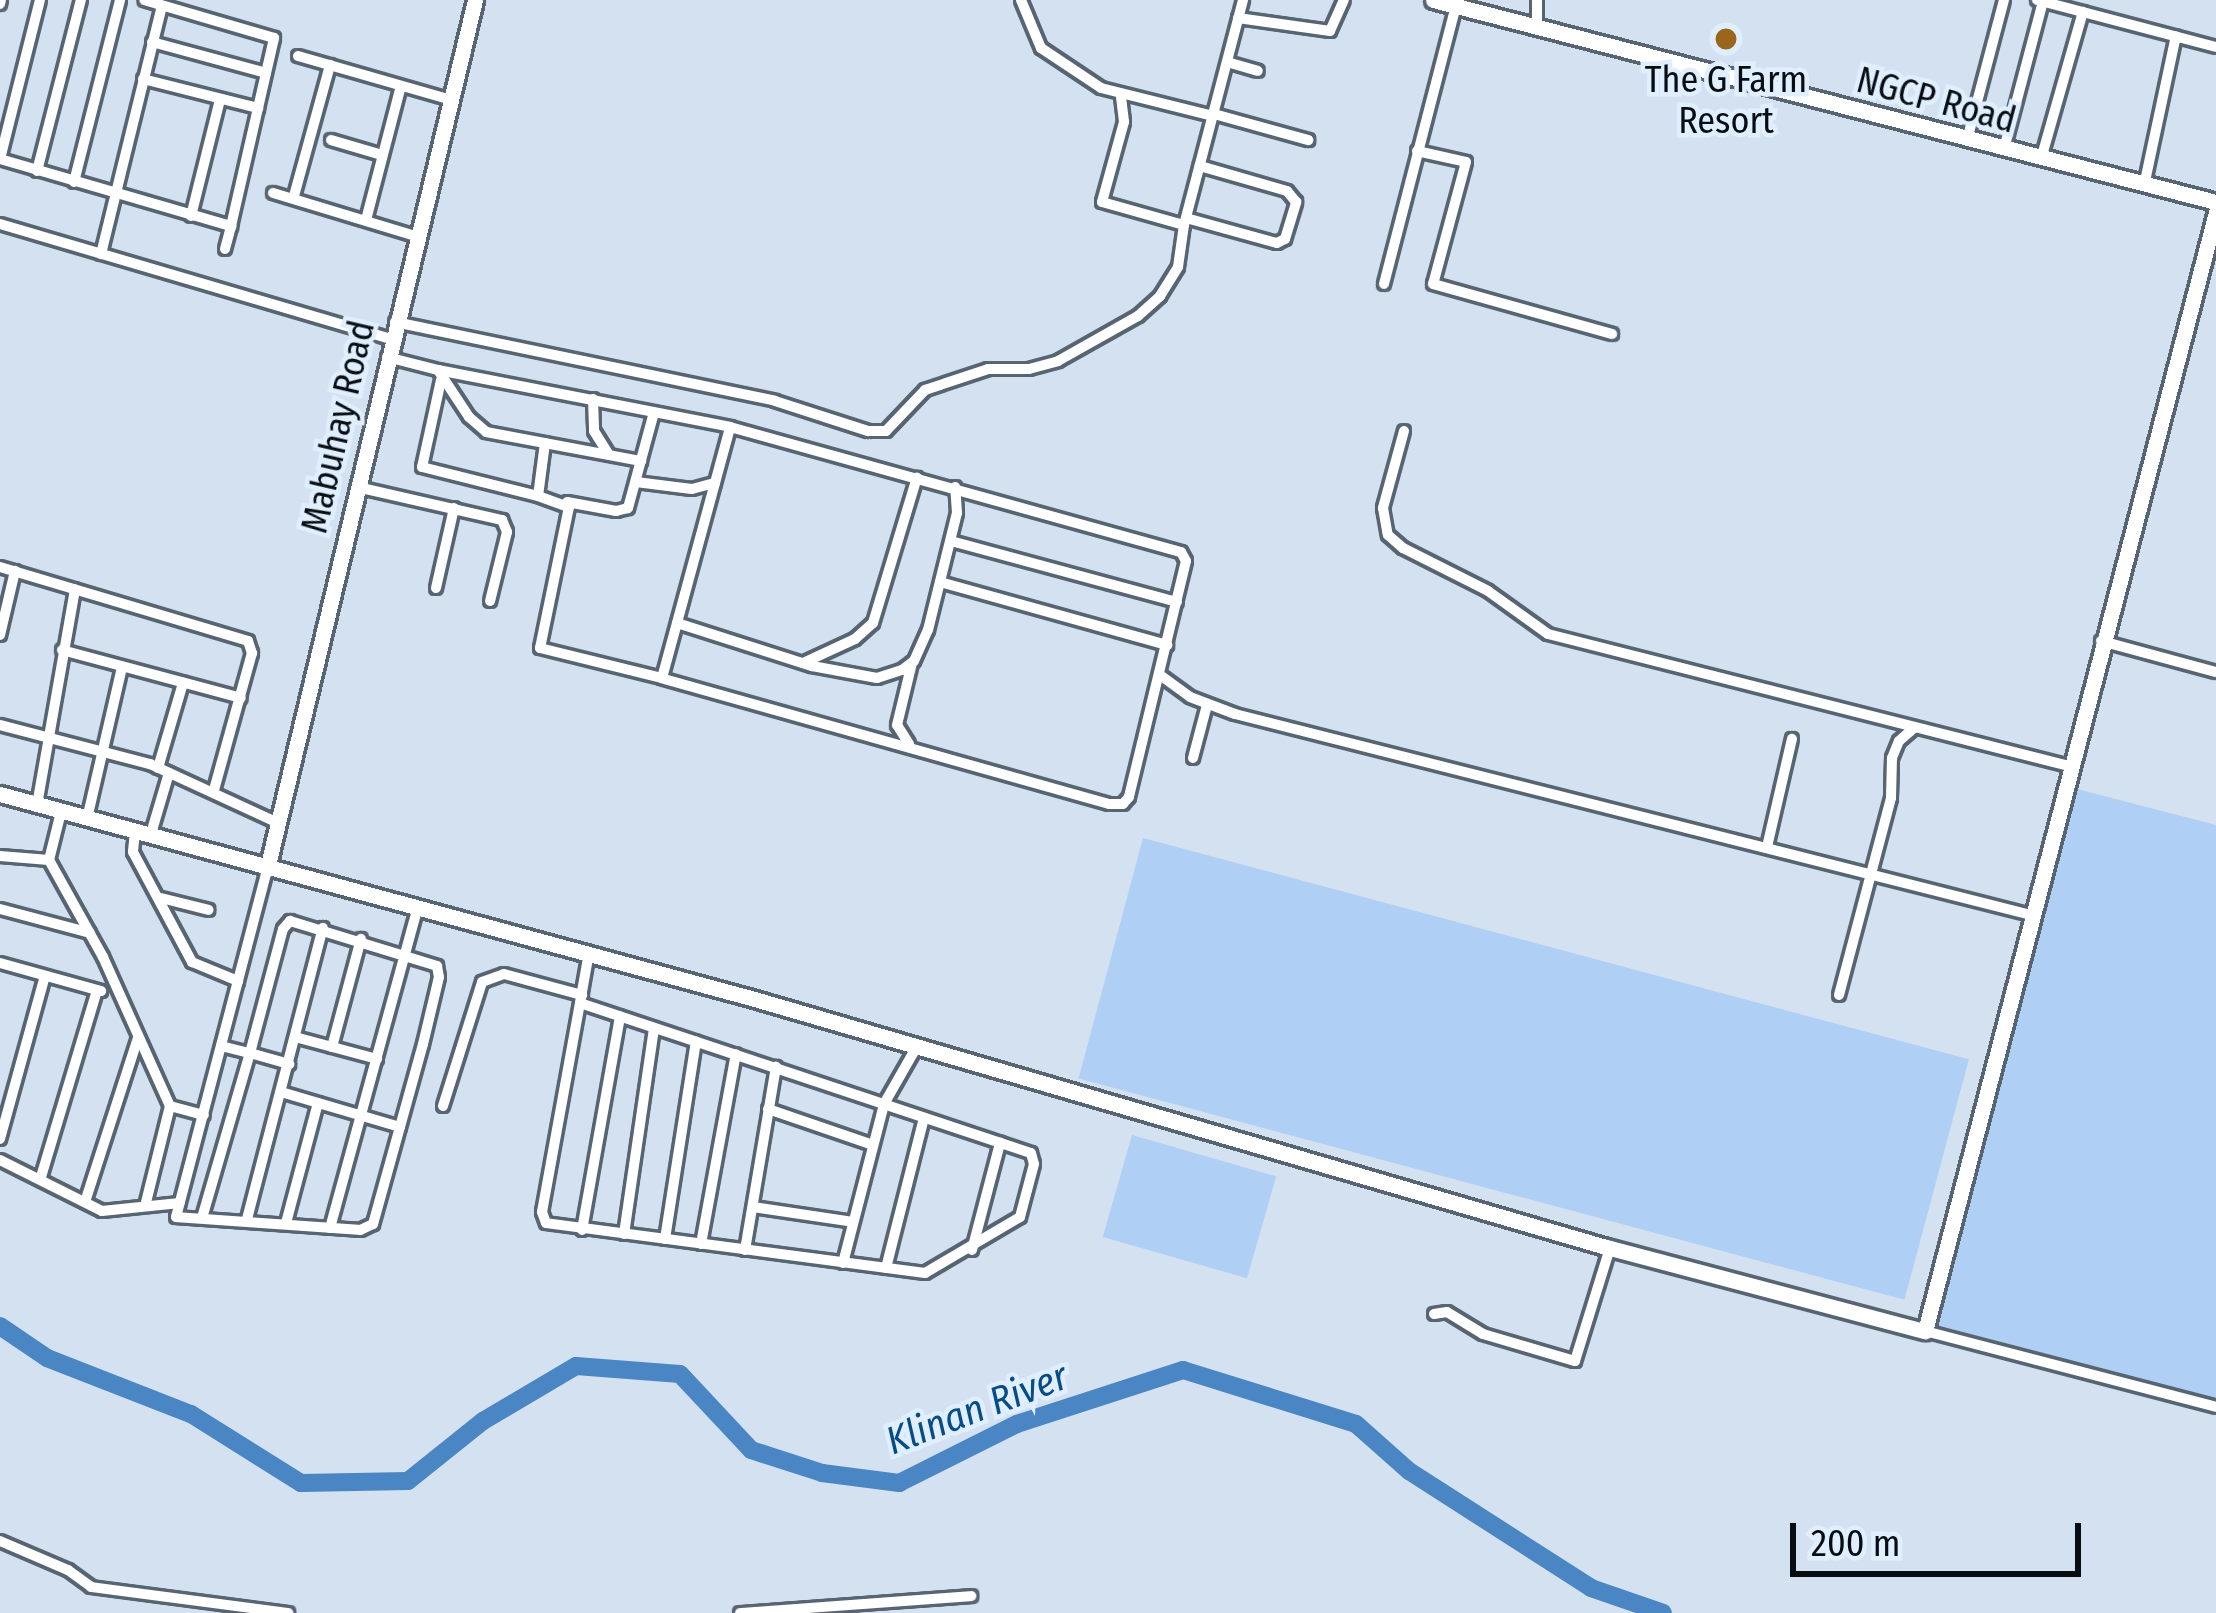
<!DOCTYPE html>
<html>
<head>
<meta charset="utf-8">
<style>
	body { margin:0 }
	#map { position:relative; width:2216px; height:1613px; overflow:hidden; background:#d3e1f1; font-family:"Fira Sans Condensed",sans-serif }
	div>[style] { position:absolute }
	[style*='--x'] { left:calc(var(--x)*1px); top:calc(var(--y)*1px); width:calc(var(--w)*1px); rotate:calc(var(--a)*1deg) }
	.green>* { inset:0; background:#afd0f4; transform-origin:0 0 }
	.river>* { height:18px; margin:-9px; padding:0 9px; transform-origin:9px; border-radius:9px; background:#4a86c4 }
	.roads { filter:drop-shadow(3px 0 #576471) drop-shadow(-3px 0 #576471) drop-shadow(0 3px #576471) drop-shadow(0 -3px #576471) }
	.street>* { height:10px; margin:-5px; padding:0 5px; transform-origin:5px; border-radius:5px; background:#fff }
	.secondary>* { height:15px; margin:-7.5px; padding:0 7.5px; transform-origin:7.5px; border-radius:7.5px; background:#fff }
	.dots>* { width:33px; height:33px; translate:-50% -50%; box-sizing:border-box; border:6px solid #e0efff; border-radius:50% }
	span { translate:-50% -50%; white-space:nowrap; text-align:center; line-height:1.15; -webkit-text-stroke:9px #e0efff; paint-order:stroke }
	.poi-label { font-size:36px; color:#080d12 }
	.street-label { font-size:36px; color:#080d12 }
	.water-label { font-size:39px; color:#074c86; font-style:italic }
	.scale { position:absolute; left:1790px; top:1523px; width:291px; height:54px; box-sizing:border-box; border:6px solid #080d12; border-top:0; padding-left:15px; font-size:36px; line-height:42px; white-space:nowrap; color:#080d12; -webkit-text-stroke:9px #e0efff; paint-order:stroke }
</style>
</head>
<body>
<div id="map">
	<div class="green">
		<i style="clip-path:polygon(2073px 788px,2216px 825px,2216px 1403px,1935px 1327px)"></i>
		<i style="left:1143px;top:838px;width:855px;height:249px;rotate:15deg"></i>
		<i style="left:1132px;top:1135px;width:150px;height:106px;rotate:16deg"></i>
	</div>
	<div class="river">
		<i style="--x:0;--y:1326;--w:57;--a:34.2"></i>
		<i style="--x:47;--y:1358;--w:155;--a:21.3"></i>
		<i style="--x:191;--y:1414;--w:130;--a:32.1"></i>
		<i style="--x:301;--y:1483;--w:107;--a:-1.1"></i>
		<i style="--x:408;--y:1481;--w:96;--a:-38.7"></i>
		<i style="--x:483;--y:1421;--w:108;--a:-30.6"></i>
		<i style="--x:576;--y:1366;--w:104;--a:4.4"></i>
		<i style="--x:680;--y:1374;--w:104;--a:46.9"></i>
		<i style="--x:751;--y:1450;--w:75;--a:17.9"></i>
		<i style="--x:822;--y:1473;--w:78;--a:7.4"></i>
		<i style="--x:899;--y:1483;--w:132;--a:-26.6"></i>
		<i style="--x:1017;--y:1424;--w:175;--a:-18"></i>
		<i style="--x:1183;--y:1370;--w:181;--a:17.3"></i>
		<i style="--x:1356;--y:1424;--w:71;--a:41.6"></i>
		<i style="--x:1409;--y:1471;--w:216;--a:32.7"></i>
		<i style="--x:1591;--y:1588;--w:76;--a:19.1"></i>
	</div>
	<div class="roads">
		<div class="street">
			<i style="--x:1021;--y:0;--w:52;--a:67.4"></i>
			<i style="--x:1041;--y:48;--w:72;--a:33.7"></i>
			<i style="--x:1101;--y:88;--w:115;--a:14"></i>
			<i style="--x:2037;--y:0;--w:185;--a:14.7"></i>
			<i style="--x:0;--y:4;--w:4;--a:-76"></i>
			<i style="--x:1238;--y:18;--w:93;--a:8"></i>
			<i style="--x:1330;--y:31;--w:34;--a:-66"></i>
			<i style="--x:1537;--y:27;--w:27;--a:-90"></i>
			<i style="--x:152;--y:42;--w:118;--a:15.2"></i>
			<i style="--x:298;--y:56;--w:156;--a:16"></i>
			<i style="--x:1227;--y:62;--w:32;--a:16"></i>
			<i style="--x:143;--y:79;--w:119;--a:14.2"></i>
			<i style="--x:1121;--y:97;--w:25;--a:83"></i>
			<i style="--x:1124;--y:122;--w:83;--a:105.4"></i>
			<i style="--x:1102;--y:202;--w:85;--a:15.7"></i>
			<i style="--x:1214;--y:114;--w:98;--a:15.5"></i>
			<i style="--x:331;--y:140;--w:53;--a:16.4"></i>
			<i style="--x:1967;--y:140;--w:145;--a:-75.2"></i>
			<i style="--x:2004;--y:149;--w:153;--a:-75.2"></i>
			<i style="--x:1417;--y:151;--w:50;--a:12.7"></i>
			<i style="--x:1466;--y:162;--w:126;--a:105.1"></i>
			<i style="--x:1433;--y:284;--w:186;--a:15.6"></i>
			<i style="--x:0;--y:159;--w:241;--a:16.2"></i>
			<i style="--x:231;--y:226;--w:193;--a:-77.1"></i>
			<i style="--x:274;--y:38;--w:135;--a:-163.7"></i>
			<i style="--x:0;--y:159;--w:164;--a:-75.9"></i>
			<i style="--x:2041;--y:159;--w:153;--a:-74.1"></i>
			<i style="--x:37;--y:171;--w:177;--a:-75.6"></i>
			<i style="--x:74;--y:182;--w:188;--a:-75.8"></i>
			<i style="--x:2144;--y:186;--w:153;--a:-78"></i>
			<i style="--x:273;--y:193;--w:148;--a:16.8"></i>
			<i style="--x:294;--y:196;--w:136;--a:-74.6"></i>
			<i style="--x:191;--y:216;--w:120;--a:-76"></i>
			<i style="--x:1186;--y:218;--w:94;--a:15.4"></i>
			<i style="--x:1277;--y:243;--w:9;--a:-27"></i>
			<i style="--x:1285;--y:239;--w:39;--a:-73"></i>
			<i style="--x:1296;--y:202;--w:14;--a:-129"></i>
			<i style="--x:1287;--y:191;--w:91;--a:-164"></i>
			<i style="--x:366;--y:220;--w:138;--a:-75.4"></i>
			<i style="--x:0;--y:224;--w:407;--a:16.4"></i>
			<i style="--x:225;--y:249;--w:24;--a:-75"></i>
			<i style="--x:101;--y:254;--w:255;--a:-76.2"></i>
			<i style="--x:1384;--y:284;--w:287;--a:-75.5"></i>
			<i style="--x:395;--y:322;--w:388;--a:11.7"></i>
			<i style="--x:775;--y:401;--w:98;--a:17.9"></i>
			<i style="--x:868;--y:431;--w:18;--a:0"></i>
			<i style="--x:886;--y:431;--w:57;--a:-46.4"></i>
			<i style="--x:925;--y:390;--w:66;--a:-18.4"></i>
			<i style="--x:988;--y:369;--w:41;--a:0"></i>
			<i style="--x:1029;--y:369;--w:30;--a:-15"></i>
			<i style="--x:1058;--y:361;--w:92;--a:-29.4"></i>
			<i style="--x:1138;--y:316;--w:30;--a:-42"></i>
			<i style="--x:1160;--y:296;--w:34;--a:-58"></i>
			<i style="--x:1178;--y:267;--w:42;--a:-81.9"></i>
			<i style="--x:1184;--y:225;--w:233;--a:-75.3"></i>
			<i style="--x:387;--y:357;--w:53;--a:14.3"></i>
			<i style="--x:438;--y:370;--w:56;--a:56.6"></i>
			<i style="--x:469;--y:417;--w:23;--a:41"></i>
			<i style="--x:486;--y:432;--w:158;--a:10.6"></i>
			<i style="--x:438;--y:370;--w:298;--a:11"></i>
			<i style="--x:730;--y:427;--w:468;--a:15.5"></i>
			<i style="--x:1181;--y:552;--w:10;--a:61"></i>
			<i style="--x:1186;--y:561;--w:243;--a:103.6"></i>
			<i style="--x:1129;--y:797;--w:9;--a:131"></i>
			<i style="--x:1123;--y:804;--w:14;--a:180"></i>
			<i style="--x:1109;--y:804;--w:464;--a:-164.3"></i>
			<i style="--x:662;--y:678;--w:260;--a:-74.8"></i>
			<i style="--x:441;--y:380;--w:89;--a:102.3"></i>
			<i style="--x:422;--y:467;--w:120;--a:14"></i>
			<i style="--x:593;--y:399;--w:32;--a:88"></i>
			<i style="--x:594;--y:431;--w:28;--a:58"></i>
			<i style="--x:1404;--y:431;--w:80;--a:105.3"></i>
			<i style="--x:1383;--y:508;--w:27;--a:80"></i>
			<i style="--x:1388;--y:535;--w:20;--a:41"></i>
			<i style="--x:1403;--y:548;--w:95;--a:26.8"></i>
			<i style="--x:1488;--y:591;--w:74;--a:35.6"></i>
			<i style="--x:1548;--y:634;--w:537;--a:14.22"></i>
			<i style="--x:545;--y:443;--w:53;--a:97.5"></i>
			<i style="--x:538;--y:496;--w:33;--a:20"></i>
			<i style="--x:569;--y:507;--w:144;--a:101.6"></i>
			<i style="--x:540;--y:648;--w:126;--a:13.8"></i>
			<i style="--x:636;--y:482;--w:56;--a:7.1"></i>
			<i style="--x:692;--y:489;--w:24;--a:-15"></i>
			<i style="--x:357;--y:487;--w:149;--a:12.8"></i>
			<i style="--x:502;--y:520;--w:13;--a:67"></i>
			<i style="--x:507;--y:532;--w:71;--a:103.8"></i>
			<i style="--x:567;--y:502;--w:50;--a:10.4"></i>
			<i style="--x:616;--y:511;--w:12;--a:-14"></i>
			<i style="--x:628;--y:508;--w:99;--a:-74.8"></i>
			<i style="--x:951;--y:541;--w:234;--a:15.1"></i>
			<i style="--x:0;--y:567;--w:259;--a:16.6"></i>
			<i style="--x:248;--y:641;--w:13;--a:72"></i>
			<i style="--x:252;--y:653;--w:142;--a:105.5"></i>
			<i style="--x:940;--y:582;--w:236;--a:15.5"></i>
			<i style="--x:436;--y:588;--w:82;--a:-77.3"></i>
			<i style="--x:677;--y:623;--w:142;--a:17.7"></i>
			<i style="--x:812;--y:666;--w:66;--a:10.5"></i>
			<i style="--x:877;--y:678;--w:26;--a:-18"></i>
			<i style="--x:902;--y:670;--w:15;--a:-37"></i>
			<i style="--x:914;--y:661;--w:34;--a:-66"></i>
			<i style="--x:928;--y:630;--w:121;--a:-76.1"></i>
			<i style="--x:957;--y:513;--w:26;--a:-94"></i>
			<i style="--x:0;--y:635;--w:66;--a:-76.8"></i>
			<i style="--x:2101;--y:641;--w:119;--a:15.1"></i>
			<i style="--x:62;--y:650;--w:185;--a:15"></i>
			<i style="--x:803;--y:663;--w:57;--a:-24.8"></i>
			<i style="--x:855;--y:639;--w:24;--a:-42"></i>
			<i style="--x:873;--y:623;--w:152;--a:-73.2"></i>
			<i style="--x:1160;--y:675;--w:37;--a:36"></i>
			<i style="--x:1190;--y:697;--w:48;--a:20.7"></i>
			<i style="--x:1235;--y:714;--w:821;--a:14.17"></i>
			<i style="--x:0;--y:725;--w:155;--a:14.6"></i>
			<i style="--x:150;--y:764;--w:141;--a:24.7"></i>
			<i style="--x:909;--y:744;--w:22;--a:-122"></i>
			<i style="--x:897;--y:725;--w:64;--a:-76.4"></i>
			<i style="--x:1193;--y:758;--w:55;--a:-75.2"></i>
			<i style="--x:158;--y:768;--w:89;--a:-73.6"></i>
			<i style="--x:37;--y:805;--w:219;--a:-80"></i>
			<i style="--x:61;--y:812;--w:49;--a:104"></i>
			<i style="--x:49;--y:860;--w:111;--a:60.9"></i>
			<i style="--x:103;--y:957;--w:163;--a:65.8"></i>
			<i style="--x:170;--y:1106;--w:103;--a:104"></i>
			<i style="--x:87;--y:819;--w:156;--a:-77"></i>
			<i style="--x:135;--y:832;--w:20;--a:96"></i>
			<i style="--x:133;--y:852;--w:125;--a:61.8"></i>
			<i style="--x:192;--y:962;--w:50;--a:22.4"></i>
			<i style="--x:150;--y:837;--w:67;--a:-73.5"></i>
			<i style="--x:1767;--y:847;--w:111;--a:-77"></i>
			<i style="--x:0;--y:856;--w:49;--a:4.7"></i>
			<i style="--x:161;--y:898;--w:49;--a:14"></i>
			<i style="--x:0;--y:909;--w:93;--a:14.9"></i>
			<i style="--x:0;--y:963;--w:105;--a:15.5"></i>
			<i style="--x:1839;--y:995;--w:204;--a:-75.2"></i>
			<i style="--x:1891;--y:798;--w:40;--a:-88.6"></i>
			<i style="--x:1892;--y:758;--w:18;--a:-68"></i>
			<i style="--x:1899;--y:741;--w:20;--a:-41"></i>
			<i style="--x:580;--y:1003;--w:475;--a:18.4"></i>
			<i style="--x:1031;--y:1153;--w:11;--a:75"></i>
			<i style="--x:1034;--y:1164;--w:55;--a:104.8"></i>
			<i style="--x:1020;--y:1217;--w:110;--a:149.5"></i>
			<i style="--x:925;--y:1273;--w:382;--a:-172.5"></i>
			<i style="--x:546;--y:1223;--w:12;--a:-110"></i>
			<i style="--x:542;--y:1212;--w:212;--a:-79.7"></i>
			<i style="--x:580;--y:1003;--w:46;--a:-79.9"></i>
			<i style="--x:295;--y:1037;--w:85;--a:15"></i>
			<i style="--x:221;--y:1046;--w:30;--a:14"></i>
			<i style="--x:250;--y:1053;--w:128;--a:-75.1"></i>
			<i style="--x:283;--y:929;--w:11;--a:-49"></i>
			<i style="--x:290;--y:921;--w:154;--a:17"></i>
			<i style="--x:437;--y:966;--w:11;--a:80"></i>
			<i style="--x:439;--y:977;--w:69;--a:103.4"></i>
			<i style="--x:423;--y:1044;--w:187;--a:105.5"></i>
			<i style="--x:373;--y:1224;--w:14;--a:155"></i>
			<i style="--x:360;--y:1230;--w:184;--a:-176"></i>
			<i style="--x:176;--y:1217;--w:360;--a:-75.3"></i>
			<i style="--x:332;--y:1047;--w:112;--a:-75"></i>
			<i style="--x:281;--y:1092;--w:124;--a:16.4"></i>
			<i style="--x:170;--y:1106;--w:35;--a:15"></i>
			<i style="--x:443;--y:1106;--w:130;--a:-72.5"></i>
			<i style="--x:482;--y:982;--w:23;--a:-20"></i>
			<i style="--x:504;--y:974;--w:81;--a:15.1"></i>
			<i style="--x:768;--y:1109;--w:111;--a:18.9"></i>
			<i style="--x:0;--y:1139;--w:169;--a:-74.6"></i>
			<i style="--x:0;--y:1160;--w:114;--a:26.6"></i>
			<i style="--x:102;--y:1211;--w:78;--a:-5.9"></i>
			<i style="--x:41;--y:1177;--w:195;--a:-73.3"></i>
			<i style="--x:85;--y:1202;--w:172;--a:-72.1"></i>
			<i style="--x:753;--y:1207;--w:101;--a:8.5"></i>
			<i style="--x:202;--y:1218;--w:172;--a:-73.8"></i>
			<i style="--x:250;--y:1053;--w:41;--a:15.8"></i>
			<i style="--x:247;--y:1219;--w:301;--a:-75.4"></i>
			<i style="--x:286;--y:1223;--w:124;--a:-75.1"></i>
			<i style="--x:330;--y:1228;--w:330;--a:-74.7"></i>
			<i style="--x:582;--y:1230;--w:217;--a:-79.9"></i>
			<i style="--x:624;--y:1234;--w:208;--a:-81.7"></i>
			<i style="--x:665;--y:1239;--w:200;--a:-81.1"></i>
			<i style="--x:701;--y:1244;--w:193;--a:-79.6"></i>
			<i style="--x:745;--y:1250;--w:186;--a:-80.4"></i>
			<i style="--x:972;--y:1250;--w:111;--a:-75.3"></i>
			<i style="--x:843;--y:1263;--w:164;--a:-75.5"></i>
			<i style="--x:884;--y:1104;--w:64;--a:-60.3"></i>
			<i style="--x:886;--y:1268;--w:155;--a:-75.8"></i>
			<i style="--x:1434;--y:1314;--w:13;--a:-9"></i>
			<i style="--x:1447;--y:1312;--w:42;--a:31.4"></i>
			<i style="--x:1483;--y:1334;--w:96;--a:16.4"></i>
			<i style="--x:1575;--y:1361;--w:118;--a:-72.8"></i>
			<i style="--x:1925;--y:1331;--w:301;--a:14.6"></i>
			<i style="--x:0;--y:1541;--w:74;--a:23.1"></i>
			<i style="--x:68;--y:1570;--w:29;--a:36"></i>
			<i style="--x:91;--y:1587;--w:199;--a:7.5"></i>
			<i style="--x:740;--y:1613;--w:232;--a:-4.2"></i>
		</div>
		<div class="secondary">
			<i style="--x:1433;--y:0;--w:809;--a:14.47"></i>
			<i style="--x:0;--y:794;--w:778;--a:15.2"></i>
			<i style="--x:751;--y:998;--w:891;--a:16.24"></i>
			<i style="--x:1606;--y:1247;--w:330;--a:14.8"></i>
			<i style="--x:1925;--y:1331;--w:1156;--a:-75.42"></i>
			<i style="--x:267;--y:869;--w:894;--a:-76.54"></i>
		</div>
	</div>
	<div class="dots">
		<i style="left:1726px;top:39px;background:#99661b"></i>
	</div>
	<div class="poi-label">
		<span style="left:1726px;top:101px">The G Farm<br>Resort</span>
	</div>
	<div class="street-label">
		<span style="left:1936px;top:101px;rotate:15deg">NGCP Road</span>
		<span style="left:339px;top:427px;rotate:-77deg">Mabuhay Road</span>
	</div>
	<div class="water-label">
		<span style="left:977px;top:1409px;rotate:-21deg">Klinan River</span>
	</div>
	<div class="scale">200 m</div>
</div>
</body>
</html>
